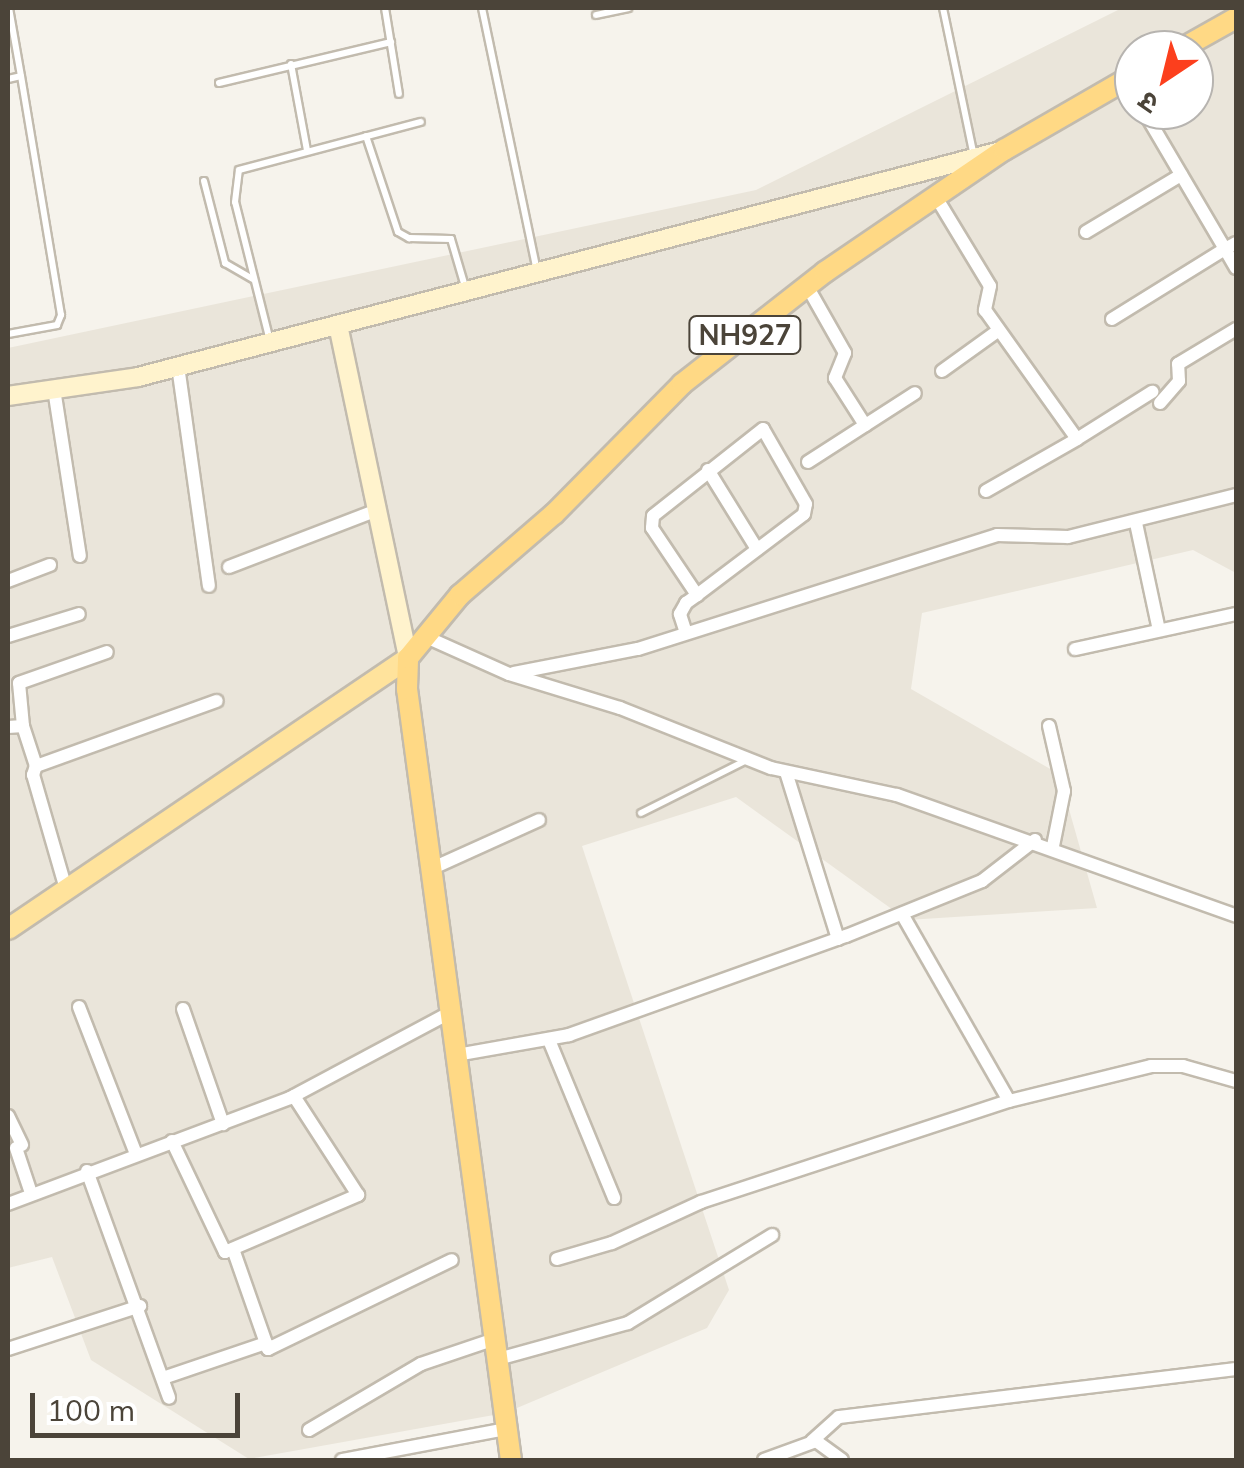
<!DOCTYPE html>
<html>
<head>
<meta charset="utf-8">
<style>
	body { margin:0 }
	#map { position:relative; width:1244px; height:1468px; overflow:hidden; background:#f6f3ec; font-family:Mulish,"Noto Sans Devanagari",sans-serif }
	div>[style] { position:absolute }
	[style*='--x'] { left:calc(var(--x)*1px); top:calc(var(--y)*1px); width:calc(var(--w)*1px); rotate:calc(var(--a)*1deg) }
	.residential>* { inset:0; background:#eae5da }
	.roads { filter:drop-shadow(2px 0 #c2bbae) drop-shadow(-2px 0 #c2bbae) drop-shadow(0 2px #c2bbae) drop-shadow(0 -2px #c2bbae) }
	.service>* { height:6px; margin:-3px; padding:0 3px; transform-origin:3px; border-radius:3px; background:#fff }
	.minor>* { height:12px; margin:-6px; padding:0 6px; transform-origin:6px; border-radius:6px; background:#fff }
	.secondary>* { height:18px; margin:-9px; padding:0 9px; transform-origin:9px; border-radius:9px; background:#fff3cd }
	.primary>* { height:20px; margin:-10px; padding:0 10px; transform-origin:10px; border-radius:10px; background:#ffe39c }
	.trunk>* { height:20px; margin:-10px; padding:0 10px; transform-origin:10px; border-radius:10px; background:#ffd985 }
	span { translate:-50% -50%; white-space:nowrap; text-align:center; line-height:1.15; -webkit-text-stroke:8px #fff; paint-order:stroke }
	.shield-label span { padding:2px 8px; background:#fff; border:2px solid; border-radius:8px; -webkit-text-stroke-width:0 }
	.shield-label { font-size:28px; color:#4b4439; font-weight:700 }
	.frame { position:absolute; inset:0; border:10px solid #4b4439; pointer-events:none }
	.north { position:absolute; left:1114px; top:30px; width:100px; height:100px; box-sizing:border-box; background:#fff; border:2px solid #b7b4b0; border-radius:50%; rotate:215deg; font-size:28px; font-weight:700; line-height:40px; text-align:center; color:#4b4439 }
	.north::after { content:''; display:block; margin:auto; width:35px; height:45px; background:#fc3f1d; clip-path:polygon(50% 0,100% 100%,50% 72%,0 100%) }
	.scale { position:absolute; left:30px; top:1393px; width:210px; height:45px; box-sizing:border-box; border:5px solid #4b4439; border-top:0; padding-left:12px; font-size:30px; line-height:35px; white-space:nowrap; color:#4b4439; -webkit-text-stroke:8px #fff; paint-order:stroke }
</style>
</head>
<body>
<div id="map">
	<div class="residential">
		<i style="clip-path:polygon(evenodd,1122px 8px,1236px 8px,1236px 573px,1193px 550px,922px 613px,911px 689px,1059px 774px,1097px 908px,907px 920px,736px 797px,582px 846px,729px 1290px,707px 1328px,505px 1413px,249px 1459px,91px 1360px,52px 1257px,8px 1268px,8px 348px,756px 190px,1122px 8px,1134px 50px,1194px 50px,1194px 110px,1134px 110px,1134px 50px)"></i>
	</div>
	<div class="roads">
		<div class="service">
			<i style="--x:385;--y:8;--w:87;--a:80.8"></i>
			<i style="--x:482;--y:8;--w:270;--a:78.2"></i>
			<i style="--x:943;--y:8;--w:152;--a:78.2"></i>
			<i style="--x:596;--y:15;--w:33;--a:-12"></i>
			<i style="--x:291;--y:64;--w:87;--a:79.5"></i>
			<i style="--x:8;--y:79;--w:13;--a:-13"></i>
			<i style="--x:21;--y:76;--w:69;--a:-100"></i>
			<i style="--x:219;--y:83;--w:177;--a:-13.4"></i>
			<i style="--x:366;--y:136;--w:101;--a:71.6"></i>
			<i style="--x:398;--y:232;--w:13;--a:29"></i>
			<i style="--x:409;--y:238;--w:42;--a:1.4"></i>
			<i style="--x:451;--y:239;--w:53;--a:73.6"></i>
			<i style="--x:204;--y:181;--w:85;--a:75.6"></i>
			<i style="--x:225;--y:263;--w:32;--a:30"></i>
			<i style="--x:8;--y:334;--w:50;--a:-10.4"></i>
			<i style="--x:57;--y:325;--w:11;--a:-68"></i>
			<i style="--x:61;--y:315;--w:242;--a:-99.5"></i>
			<i style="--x:270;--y:341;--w:143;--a:-104.1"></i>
			<i style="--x:235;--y:202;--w:32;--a:-83"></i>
			<i style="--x:239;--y:170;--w:188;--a:-14.8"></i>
			<i style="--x:641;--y:813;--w:119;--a:-26.6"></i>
		</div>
		<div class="minor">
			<i style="--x:936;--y:197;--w:104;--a:58.8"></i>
			<i style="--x:990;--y:286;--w:25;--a:102"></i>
			<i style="--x:985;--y:310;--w:158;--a:54.5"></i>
			<i style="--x:1077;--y:439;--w:89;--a:-32.1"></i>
			<i style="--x:1086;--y:232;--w:111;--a:-31"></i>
			<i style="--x:1236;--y:243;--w:13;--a:151"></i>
			<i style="--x:1225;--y:249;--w:22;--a:60"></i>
			<i style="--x:807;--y:286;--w:77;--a:60.4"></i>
			<i style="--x:845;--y:353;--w:27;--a:112"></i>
			<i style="--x:835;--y:378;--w:56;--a:57.4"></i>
			<i style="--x:1112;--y:319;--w:133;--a:-31.8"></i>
			<i style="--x:1225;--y:249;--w:161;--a:-120.5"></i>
			<i style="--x:178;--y:366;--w:222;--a:82"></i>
			<i style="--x:942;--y:371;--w:70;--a:-35.7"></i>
			<i style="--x:54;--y:389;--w:169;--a:81.2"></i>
			<i style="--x:1160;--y:403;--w:29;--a:-49"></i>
			<i style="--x:1179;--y:381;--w:17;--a:-93"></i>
			<i style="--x:1178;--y:364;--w:68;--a:-31.1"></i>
			<i style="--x:808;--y:462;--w:127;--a:-32.8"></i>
			<i style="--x:708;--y:470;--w:93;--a:58.2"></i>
			<i style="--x:986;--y:491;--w:105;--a:-29.7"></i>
			<i style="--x:1136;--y:523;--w:109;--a:77.9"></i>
			<i style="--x:229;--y:567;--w:156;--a:-21"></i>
			<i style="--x:8;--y:581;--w:45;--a:-20.9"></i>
			<i style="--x:686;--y:633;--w:20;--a:-108"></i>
			<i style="--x:680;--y:614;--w:13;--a:-61"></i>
			<i style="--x:686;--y:603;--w:14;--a:-36"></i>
			<i style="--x:697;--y:595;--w:134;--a:-37.1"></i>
			<i style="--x:804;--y:514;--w:10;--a:-79"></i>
			<i style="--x:806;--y:504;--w:86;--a:-119.8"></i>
			<i style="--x:763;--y:429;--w:140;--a:141.7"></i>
			<i style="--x:653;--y:516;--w:12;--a:95"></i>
			<i style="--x:652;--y:528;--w:81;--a:56.1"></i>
			<i style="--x:8;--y:636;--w:74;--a:-17.2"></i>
			<i style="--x:424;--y:636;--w:93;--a:24.1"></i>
			<i style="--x:509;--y:674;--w:116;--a:17"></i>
			<i style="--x:620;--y:708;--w:162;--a:21.7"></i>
			<i style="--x:771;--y:768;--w:129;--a:12.1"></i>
			<i style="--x:897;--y:795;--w:360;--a:19.6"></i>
			<i style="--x:1075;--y:649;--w:165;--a:-12.3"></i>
			<i style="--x:514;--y:673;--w:126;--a:-11"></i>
			<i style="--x:638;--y:649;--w:377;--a:-17.6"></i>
			<i style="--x:997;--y:535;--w:71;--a:1.6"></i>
			<i style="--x:1068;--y:537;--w:173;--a:-14"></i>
			<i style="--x:23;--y:726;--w:43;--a:-95.3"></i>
			<i style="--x:19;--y:683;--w:93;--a:-19.4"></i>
			<i style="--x:1049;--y:726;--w:67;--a:77"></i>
			<i style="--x:1064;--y:791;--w:56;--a:101.3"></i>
			<i style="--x:8;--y:727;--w:15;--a:-4"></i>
			<i style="--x:23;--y:726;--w:42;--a:72"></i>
			<i style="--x:786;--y:772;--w:175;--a:72.7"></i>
			<i style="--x:435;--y:867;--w:114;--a:-24.3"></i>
			<i style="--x:66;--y:889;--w:119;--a:-106.1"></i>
			<i style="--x:33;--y:775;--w:9;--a:-72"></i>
			<i style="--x:36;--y:766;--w:192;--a:-19.8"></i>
			<i style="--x:902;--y:914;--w:215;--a:60.2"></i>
			<i style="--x:1009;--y:1101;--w:146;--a:-13.8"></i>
			<i style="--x:1151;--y:1066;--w:32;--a:0"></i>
			<i style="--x:1183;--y:1066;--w:55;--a:15.8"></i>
			<i style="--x:79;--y:1007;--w:158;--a:68.8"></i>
			<i style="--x:183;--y:1009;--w:122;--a:70.8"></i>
			<i style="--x:549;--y:1040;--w:171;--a:67.6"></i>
			<i style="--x:456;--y:1055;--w:115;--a:-10"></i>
			<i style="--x:569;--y:1035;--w:294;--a:-19.7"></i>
			<i style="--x:846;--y:936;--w:147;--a:-22"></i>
			<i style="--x:982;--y:881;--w:67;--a:-37.7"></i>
			<i style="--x:8;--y:1116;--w:32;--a:64"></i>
			<i style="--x:172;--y:1141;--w:123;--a:64.5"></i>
			<i style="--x:225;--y:1252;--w:145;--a:-23.2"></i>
			<i style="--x:358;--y:1195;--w:118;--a:-122.9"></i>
			<i style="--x:16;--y:1148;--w:47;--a:71.6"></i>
			<i style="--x:87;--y:1171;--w:241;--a:70.1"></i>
			<i style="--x:8;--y:1204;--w:301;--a:-20.6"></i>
			<i style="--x:290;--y:1098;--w:180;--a:-28.1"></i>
			<i style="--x:233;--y:1249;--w:106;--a:70.7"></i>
			<i style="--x:268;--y:1349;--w:204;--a:-25.8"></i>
			<i style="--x:557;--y:1259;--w:57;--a:-16.2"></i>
			<i style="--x:612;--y:1243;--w:98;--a:-24.7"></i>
			<i style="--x:701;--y:1202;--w:324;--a:-18.2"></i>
			<i style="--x:8;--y:1349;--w:139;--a:-18"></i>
			<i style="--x:498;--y:1359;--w:135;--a:-15.5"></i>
			<i style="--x:628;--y:1323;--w:169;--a:-31.4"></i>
			<i style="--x:163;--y:1378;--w:109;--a:-18.8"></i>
			<i style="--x:309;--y:1430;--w:130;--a:-30.5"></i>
			<i style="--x:421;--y:1364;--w:78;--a:-18.7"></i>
			<i style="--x:812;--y:1441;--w:36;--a:-42"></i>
			<i style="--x:839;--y:1417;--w:400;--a:-6.9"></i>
			<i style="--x:342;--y:1460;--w:167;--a:-10.7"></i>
			<i style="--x:764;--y:1460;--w:55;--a:-20.1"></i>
			<i style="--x:816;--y:1441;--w:32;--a:36"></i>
		</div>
		<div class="secondary">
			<i style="--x:338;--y:325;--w:340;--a:78.1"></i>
			<i style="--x:8;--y:396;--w:131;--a:-8.3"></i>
			<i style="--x:138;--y:377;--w:888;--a:-14.68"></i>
		</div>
		<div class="primary">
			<i style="--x:8;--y:929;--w:483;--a:-34.1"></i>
		</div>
		<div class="trunk">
			<i style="--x:1179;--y:50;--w:65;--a:-29.3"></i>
			<i style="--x:511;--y:1460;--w:778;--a:-97.68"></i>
			<i style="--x:407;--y:689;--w:31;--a:-88"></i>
			<i style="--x:408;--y:658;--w:82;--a:-50.5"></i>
			<i style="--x:460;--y:595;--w:124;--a:-40.8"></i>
			<i style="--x:554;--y:514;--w:182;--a:-45.4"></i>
			<i style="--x:682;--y:384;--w:182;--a:-38.1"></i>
			<i style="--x:825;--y:272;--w:217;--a:-34.3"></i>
			<i style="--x:1004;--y:150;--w:150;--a:-30"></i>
		</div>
	</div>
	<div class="shield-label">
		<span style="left:745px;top:335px">NH927</span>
	</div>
	<div class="frame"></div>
	<div class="north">उ</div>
	<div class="scale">100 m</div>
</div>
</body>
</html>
